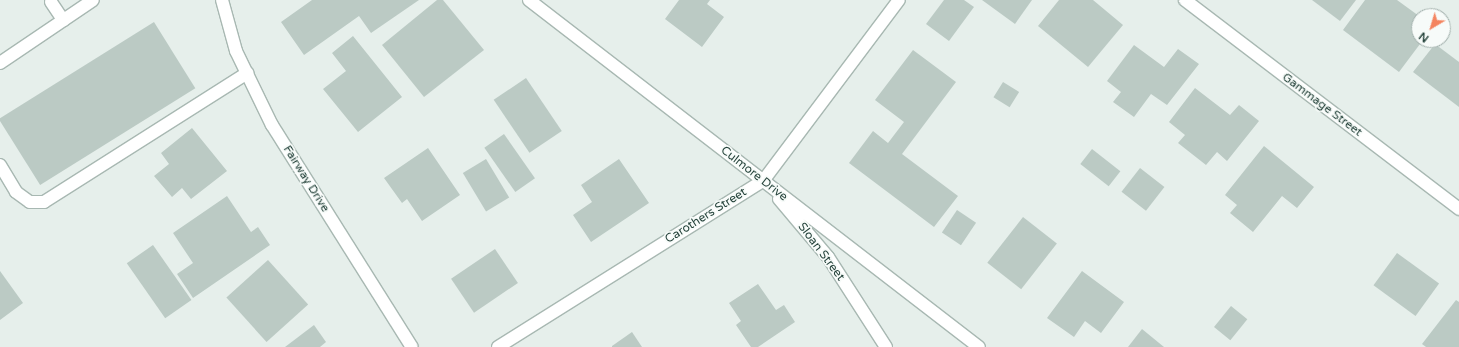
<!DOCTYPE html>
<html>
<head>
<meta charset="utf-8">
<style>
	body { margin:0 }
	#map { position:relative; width:1459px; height:347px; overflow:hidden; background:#e6efeb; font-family:"Varela Round",sans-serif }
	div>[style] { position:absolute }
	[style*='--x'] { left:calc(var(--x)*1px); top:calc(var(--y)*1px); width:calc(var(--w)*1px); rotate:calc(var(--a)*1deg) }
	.building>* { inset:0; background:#bbcac4; transform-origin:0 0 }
	.roads { filter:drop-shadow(1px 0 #a8b8b2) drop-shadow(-1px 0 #a8b8b2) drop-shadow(0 1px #a8b8b2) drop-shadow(0 -1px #a8b8b2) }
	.minor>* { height:12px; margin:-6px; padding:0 6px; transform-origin:6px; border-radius:6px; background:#fff }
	span { translate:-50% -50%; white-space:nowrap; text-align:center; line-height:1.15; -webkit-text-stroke:3.5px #f7fbf9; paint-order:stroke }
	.street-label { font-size:12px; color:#24423a }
	.north { position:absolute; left:1411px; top:8px; width:40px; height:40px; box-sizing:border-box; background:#f7fbf9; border:1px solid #a3b1ad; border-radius:50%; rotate:218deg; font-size:11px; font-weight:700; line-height:16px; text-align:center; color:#24423a }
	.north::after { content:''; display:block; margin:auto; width:14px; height:18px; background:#f4845f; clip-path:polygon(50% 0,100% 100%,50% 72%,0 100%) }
</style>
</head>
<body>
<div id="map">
	<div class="building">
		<i style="clip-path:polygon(312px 0,419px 0,371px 33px,359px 16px,304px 55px,281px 22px)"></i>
		<i style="clip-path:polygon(437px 0,443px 0,484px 50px,424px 97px,382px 45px)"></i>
		<i style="clip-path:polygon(679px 0,710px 0,707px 4px,724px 17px,702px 47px,665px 19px)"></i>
		<i style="clip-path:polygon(944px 0,964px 0,974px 7px,949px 41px,926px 24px)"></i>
		<i style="clip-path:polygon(982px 0,1032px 0,1015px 24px)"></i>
		<i style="clip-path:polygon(1059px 0,1093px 0,1123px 25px,1088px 67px,1038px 26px)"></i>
		<i style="clip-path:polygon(1312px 0,1356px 0,1340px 21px)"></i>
		<i style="clip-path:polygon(1365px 0,1397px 0,1419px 16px,1419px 40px,1423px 40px,1399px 72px,1343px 30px)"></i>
		<i style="left:154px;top:22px;width:78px;height:183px;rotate:58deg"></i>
		<i style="clip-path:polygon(353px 36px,402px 97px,358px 132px,323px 89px,346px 71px,332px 53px)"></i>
		<i style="clip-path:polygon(1435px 44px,1459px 62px,1459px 107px,1413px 72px)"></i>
		<i style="clip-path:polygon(1134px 45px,1164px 67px,1178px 49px,1199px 64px,1167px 105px,1151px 94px,1134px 117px,1113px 102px,1121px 92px,1107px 81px)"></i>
		<i style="clip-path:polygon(913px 50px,956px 82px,902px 154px,958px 196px,934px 227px,849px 163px,873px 131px,888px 143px,904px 122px,875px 100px)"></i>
		<i style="left:526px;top:78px;width:64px;height:39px;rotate:56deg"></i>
		<i style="left:1003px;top:82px;width:19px;height:18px;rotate:32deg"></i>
		<i style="clip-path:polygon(1195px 88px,1230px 115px,1239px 105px,1259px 121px,1227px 161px,1217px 152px,1206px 165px,1178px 143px,1185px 135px,1169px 122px)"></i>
		<i style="clip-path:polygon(192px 128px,227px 171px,191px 199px,182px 188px,172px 197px,154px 176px,169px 164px,161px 153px)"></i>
		<i style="left:504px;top:134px;width:54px;height:24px;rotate:55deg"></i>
		<i style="clip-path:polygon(1264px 146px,1314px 187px,1297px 208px,1282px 196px,1253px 232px,1230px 213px,1237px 205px,1225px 195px)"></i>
		<i style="clip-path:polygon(428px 148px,460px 195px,422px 221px,407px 199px,402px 203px,384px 178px)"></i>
		<i style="left:1092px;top:149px;width:36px;height:19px;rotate:38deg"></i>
		<i style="left:486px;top:159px;width:45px;height:27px;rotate:59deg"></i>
		<i style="clip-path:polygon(619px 159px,649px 203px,591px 242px,573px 215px,592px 202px,581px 185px)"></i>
		<i style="left:1140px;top:168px;width:31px;height:30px;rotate:38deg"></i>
		<i style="clip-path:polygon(227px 196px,251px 232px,258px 227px,270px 245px,193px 298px,177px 274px,193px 263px,173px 233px)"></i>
		<i style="left:957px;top:210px;width:23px;height:27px;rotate:34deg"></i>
		<i style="left:1023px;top:217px;width:43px;height:58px;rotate:38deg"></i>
		<i style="left:153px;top:245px;width:67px;height:32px;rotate:55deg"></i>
		<i style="left:495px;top:249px;width:41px;height:53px;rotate:56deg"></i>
		<i style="left:1397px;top:253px;width:52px;height:40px;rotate:36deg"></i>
		<i style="left:268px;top:260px;width:60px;height:56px;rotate:48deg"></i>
		<i style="clip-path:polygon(0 271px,23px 303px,0 320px)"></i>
		<i style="clip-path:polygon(1082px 271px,1124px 302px,1101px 333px,1085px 321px,1074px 337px,1047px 318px)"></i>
		<i style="clip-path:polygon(758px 284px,776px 310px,784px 305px,795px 322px,758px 347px,751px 347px,736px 325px,741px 321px,729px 303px)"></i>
		<i style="clip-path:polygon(1456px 300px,1459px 302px,1459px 347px,1426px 347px,1422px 344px)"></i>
		<i style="left:1231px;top:306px;width:21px;height:27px;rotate:39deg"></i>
		<i style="clip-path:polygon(314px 325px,326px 342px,320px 347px,285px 347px)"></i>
		<i style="clip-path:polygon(1142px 329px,1164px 347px,1128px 347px)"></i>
		<i style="clip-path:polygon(632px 332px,642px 347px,612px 347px,612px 346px)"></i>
	</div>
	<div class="roads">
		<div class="minor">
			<i style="--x:222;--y:0;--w:53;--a:74.6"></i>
			<i style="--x:236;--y:51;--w:82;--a:64.1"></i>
			<i style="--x:272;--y:125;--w:262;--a:57.8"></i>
			<i style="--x:529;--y:0;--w:568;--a:37.64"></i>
			<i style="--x:1185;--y:0;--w:345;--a:37.3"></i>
			<i style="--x:51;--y:2;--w:22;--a:56"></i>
			<i style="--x:0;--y:63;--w:112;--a:-34.1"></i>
			<i style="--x:0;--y:165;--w:31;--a:59"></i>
			<i style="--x:16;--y:192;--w:17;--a:36"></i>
			<i style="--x:30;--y:202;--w:14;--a:0"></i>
			<i style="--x:44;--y:202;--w:241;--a:-32.4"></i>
			<i style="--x:779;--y:199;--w:76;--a:49.8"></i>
			<i style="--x:828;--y:257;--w:107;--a:57.2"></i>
			<i style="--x:498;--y:347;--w:313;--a:-32.1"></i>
			<i style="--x:763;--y:181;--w:226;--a:-53.1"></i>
		</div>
	</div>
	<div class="street-label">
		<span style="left:1322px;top:105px;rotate:37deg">Gammage Street</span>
		<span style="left:754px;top:174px;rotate:38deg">Culmore Drive</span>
		<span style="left:306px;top:179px;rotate:58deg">Fairway Drive</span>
		<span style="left:706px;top:216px;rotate:-32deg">Carothers Street</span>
		<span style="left:821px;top:252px;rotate:53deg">Sloan Street</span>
	</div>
	<div class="north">N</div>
</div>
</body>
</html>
